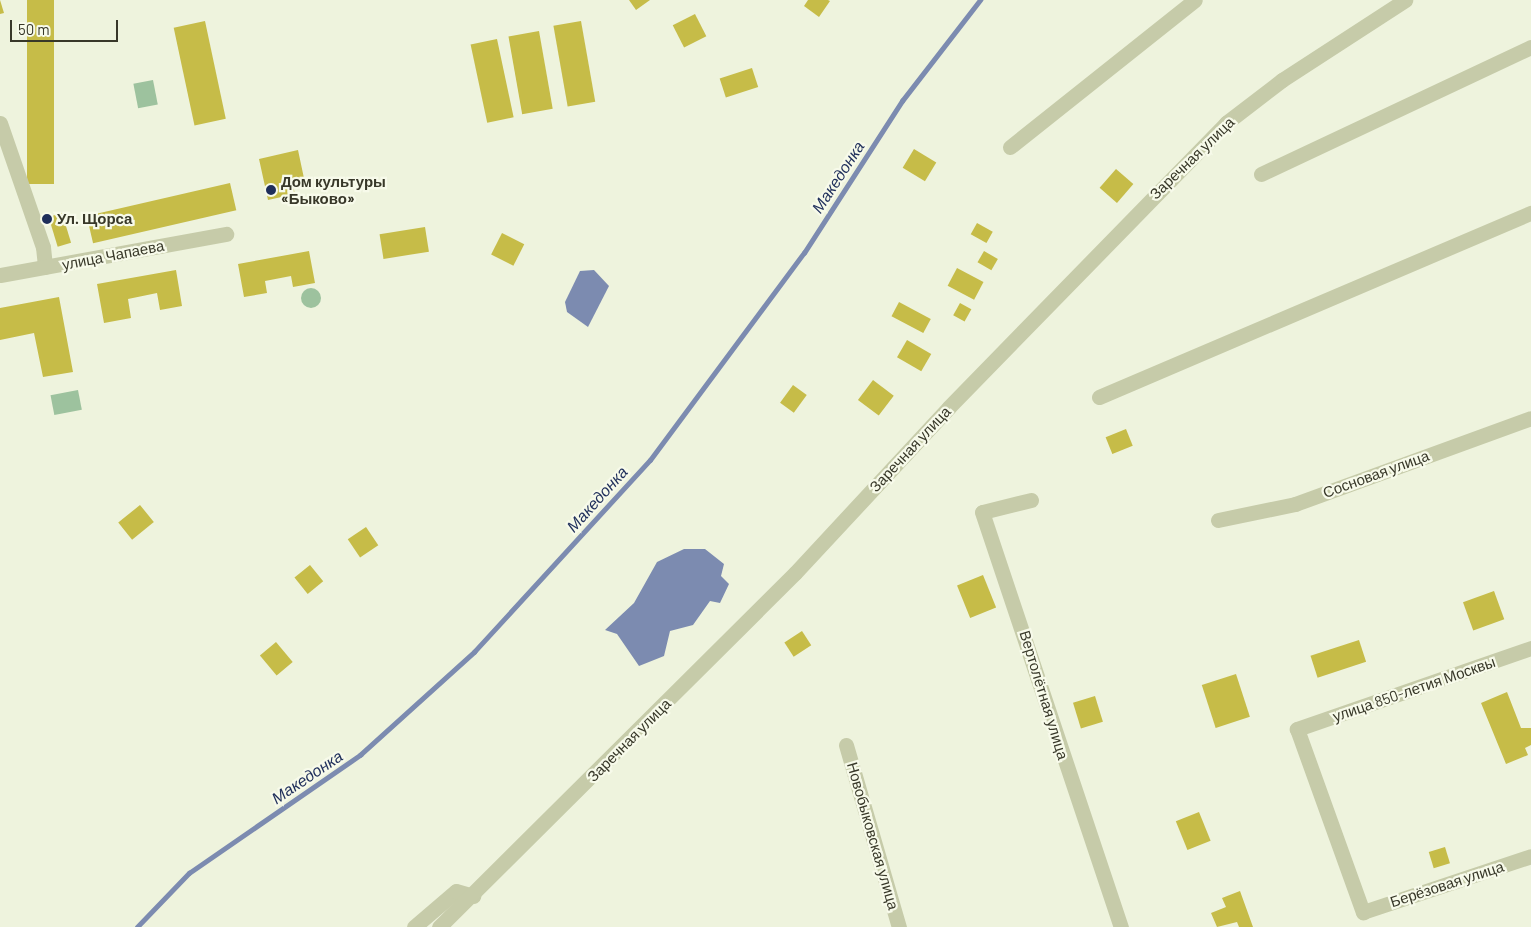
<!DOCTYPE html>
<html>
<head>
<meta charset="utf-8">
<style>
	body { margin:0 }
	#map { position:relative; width:1531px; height:927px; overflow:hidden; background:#eef3dd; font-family:Barlow,sans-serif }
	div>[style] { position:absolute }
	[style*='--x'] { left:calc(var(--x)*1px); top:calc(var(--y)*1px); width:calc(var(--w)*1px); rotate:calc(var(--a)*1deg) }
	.green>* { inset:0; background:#9dc29e; transform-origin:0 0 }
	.round { border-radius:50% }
	.water>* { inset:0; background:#7c8bb0 }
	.stream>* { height:4.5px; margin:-2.25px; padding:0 2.25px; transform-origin:2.25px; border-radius:2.25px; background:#7c8bb0 }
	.building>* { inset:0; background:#c6bc48; transform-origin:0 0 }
	.minor>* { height:15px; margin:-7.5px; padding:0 7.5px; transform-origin:7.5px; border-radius:7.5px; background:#c6cba9 }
	.dots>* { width:14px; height:14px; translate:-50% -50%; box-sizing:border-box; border:2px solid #f7faea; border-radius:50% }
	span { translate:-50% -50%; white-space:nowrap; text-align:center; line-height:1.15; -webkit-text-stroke:4.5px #f7faea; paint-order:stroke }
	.street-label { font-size:15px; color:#383829 }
	.poi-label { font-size:15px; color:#383829; font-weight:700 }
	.left { translate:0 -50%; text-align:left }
	.water-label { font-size:16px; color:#1e2e5a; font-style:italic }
	.scale { position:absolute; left:10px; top:20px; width:108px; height:22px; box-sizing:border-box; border:2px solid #383829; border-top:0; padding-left:6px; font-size:15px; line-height:18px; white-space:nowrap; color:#383829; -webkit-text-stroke:4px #f7faea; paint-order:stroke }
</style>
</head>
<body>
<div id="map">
	<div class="green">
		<i style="left:153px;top:80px;width:25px;height:20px;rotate:79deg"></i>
		<i class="round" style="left:301px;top:288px;width:20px;height:20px"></i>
		<i style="left:78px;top:390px;width:20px;height:28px;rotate:79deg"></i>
	</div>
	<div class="water">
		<i style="clip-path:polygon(594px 270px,609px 286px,588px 327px,567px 312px,565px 302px,580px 271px)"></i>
		<i style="clip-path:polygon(684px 549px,705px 549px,724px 564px,721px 576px,729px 584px,720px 603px,710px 601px,693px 625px,670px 631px,664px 656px,639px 666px,617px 634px,605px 630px,634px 603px,657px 562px)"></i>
	</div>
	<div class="stream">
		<i style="--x:137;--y:927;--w:75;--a:-46.1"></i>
		<i style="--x:189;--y:873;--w:208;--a:-34.6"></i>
		<i style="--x:360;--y:755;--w:154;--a:-42.1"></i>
		<i style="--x:474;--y:652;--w:260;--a:-47.5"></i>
		<i style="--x:650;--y:460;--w:258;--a:-53.4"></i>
		<i style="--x:804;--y:253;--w:181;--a:-57.2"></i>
		<i style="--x:902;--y:101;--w:128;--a:-52.3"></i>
	</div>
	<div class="building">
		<i style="clip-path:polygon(0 0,4px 13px,0 14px)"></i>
		<i style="left:27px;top:0;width:27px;height:184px"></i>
		<i style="clip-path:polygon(629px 0,650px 0,636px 10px)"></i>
		<i style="clip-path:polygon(808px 0,828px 0,830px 1px,819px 17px,804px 6px)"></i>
		<i style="left:695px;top:14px;width:25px;height:25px;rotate:63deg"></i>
		<i style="left:205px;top:21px;width:100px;height:32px;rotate:78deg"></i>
		<i style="left:581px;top:21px;width:82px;height:28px;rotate:80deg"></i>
		<i style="left:539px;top:31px;width:79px;height:31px;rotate:80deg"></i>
		<i style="left:497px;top:39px;width:80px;height:27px;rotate:78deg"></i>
		<i style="left:752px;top:68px;width:20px;height:34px;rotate:72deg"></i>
		<i style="left:914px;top:149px;width:26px;height:22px;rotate:31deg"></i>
		<i style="clip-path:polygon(298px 150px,305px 183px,293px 186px,295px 194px,268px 200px,259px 159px)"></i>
		<i style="left:1116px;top:169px;width:23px;height:25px;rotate:41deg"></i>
		<i style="left:230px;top:183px;width:28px;height:147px;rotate:77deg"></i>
		<i style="left:62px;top:213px;width:31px;height:14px;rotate:73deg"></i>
		<i style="left:977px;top:223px;width:18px;height:13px;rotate:29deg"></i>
		<i style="left:425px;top:227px;width:25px;height:46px;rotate:81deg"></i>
		<i style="left:502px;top:233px;width:25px;height:24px;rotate:27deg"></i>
		<i style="clip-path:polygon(309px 251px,315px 283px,293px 287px,291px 276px,265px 281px,267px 293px,244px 297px,238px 264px)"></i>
		<i style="left:984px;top:251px;width:16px;height:13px;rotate:30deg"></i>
		<i style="left:957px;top:268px;width:30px;height:20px;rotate:28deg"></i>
		<i style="clip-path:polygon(176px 270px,182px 306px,160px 310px,157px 293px,128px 299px,131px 318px,104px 323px,97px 284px)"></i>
		<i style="clip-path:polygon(59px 297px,73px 372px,43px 377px,34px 333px,0 340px,0 308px)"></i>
		<i style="left:899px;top:302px;width:36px;height:16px;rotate:28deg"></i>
		<i style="left:960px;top:303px;width:13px;height:14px;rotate:29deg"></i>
		<i style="left:907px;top:340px;width:28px;height:20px;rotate:30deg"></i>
		<i style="left:873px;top:380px;width:26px;height:25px;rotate:37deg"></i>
		<i style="left:793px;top:385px;width:17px;height:22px;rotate:36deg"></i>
		<i style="left:1126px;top:429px;width:18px;height:22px;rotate:68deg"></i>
		<i style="left:140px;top:505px;width:22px;height:28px;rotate:51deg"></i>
		<i style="left:366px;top:527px;width:22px;height:22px;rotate:56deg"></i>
		<i style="left:310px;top:565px;width:21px;height:20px;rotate:51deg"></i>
		<i style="left:983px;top:575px;width:35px;height:28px;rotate:68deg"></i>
		<i style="left:1494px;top:591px;width:30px;height:33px;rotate:70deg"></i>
		<i style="left:802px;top:631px;width:17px;height:21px;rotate:57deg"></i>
		<i style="left:1359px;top:640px;width:23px;height:51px;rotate:72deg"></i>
		<i style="left:276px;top:642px;width:26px;height:21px;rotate:50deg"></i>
		<i style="left:1236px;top:674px;width:45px;height:36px;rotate:72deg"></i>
		<i style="clip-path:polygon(1507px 692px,1521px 728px,1531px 728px,1531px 745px,1525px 748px,1528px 755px,1506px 764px,1481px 703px)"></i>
		<i style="left:1095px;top:696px;width:27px;height:23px;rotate:73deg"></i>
		<i style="left:1199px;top:812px;width:31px;height:25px;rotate:68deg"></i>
		<i style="left:1445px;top:847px;width:17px;height:17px;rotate:73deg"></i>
		<i style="clip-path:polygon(1240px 891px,1253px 927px,1239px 927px,1237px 922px,1217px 927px,1211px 913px,1226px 907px,1222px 898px)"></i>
	</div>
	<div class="minor">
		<i style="--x:0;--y:123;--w:131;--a:70.9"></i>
		<i style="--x:43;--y:247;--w:20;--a:84"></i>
		<i style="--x:1010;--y:147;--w:236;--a:-38.5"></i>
		<i style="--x:1261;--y:174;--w:298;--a:-25.2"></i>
		<i style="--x:0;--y:275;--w:230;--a:-10.3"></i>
		<i style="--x:1099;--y:397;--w:470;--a:-23.1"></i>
		<i style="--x:1031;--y:500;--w:50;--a:166.2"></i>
		<i style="--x:982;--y:512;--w:438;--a:71.5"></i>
		<i style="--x:1218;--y:520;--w:79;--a:-11.7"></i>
		<i style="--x:1295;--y:504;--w:251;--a:-20"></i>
		<i style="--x:1531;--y:648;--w:248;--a:160.9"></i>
		<i style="--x:1297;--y:729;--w:195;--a:70.2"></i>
		<i style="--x:1363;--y:912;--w:177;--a:-18.4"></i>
		<i style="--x:846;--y:745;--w:190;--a:73.8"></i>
		<i style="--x:414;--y:927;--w:55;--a:-40.6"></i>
		<i style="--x:456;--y:891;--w:18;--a:16"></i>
		<i style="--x:439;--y:927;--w:502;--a:-44.84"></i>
		<i style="--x:795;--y:573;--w:226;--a:-47.1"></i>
		<i style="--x:949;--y:407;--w:397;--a:-45.7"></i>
		<i style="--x:1226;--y:123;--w:71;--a:-37.5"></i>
		<i style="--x:1282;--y:80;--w:147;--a:-33"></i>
	</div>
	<div class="dots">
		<i style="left:271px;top:190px;background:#1e2e5a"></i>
		<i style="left:47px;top:219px;background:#1e2e5a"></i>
	</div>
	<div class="street-label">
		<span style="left:1192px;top:158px;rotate:-44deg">Заречная улица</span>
		<span style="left:113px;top:255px;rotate:-11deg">улица Чапаева</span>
		<span style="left:910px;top:449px;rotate:-47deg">Заречная улица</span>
		<span style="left:1376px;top:474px;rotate:-20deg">Сосновая улица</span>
		<span style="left:1414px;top:689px;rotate:-19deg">улица 850-летия Москвы</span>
		<span style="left:1044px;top:695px;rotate:73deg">Вертолётная улица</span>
		<span style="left:629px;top:740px;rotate:-45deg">Заречная улица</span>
		<span style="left:873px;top:836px;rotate:74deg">Новобыковская улица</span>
		<span style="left:1447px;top:884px;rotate:-18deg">Берёзовая улица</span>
	</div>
	<div class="poi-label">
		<span class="left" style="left:281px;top:190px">Дом культуры<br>«Быково»</span>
		<span class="left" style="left:57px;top:219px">Ул. Щорса</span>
	</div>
	<div class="water-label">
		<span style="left:838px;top:177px;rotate:-57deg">Македонка</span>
		<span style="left:597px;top:499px;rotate:-48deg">Македонка</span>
		<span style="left:307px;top:777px;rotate:-34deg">Македонка</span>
	</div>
	<div class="scale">50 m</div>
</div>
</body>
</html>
